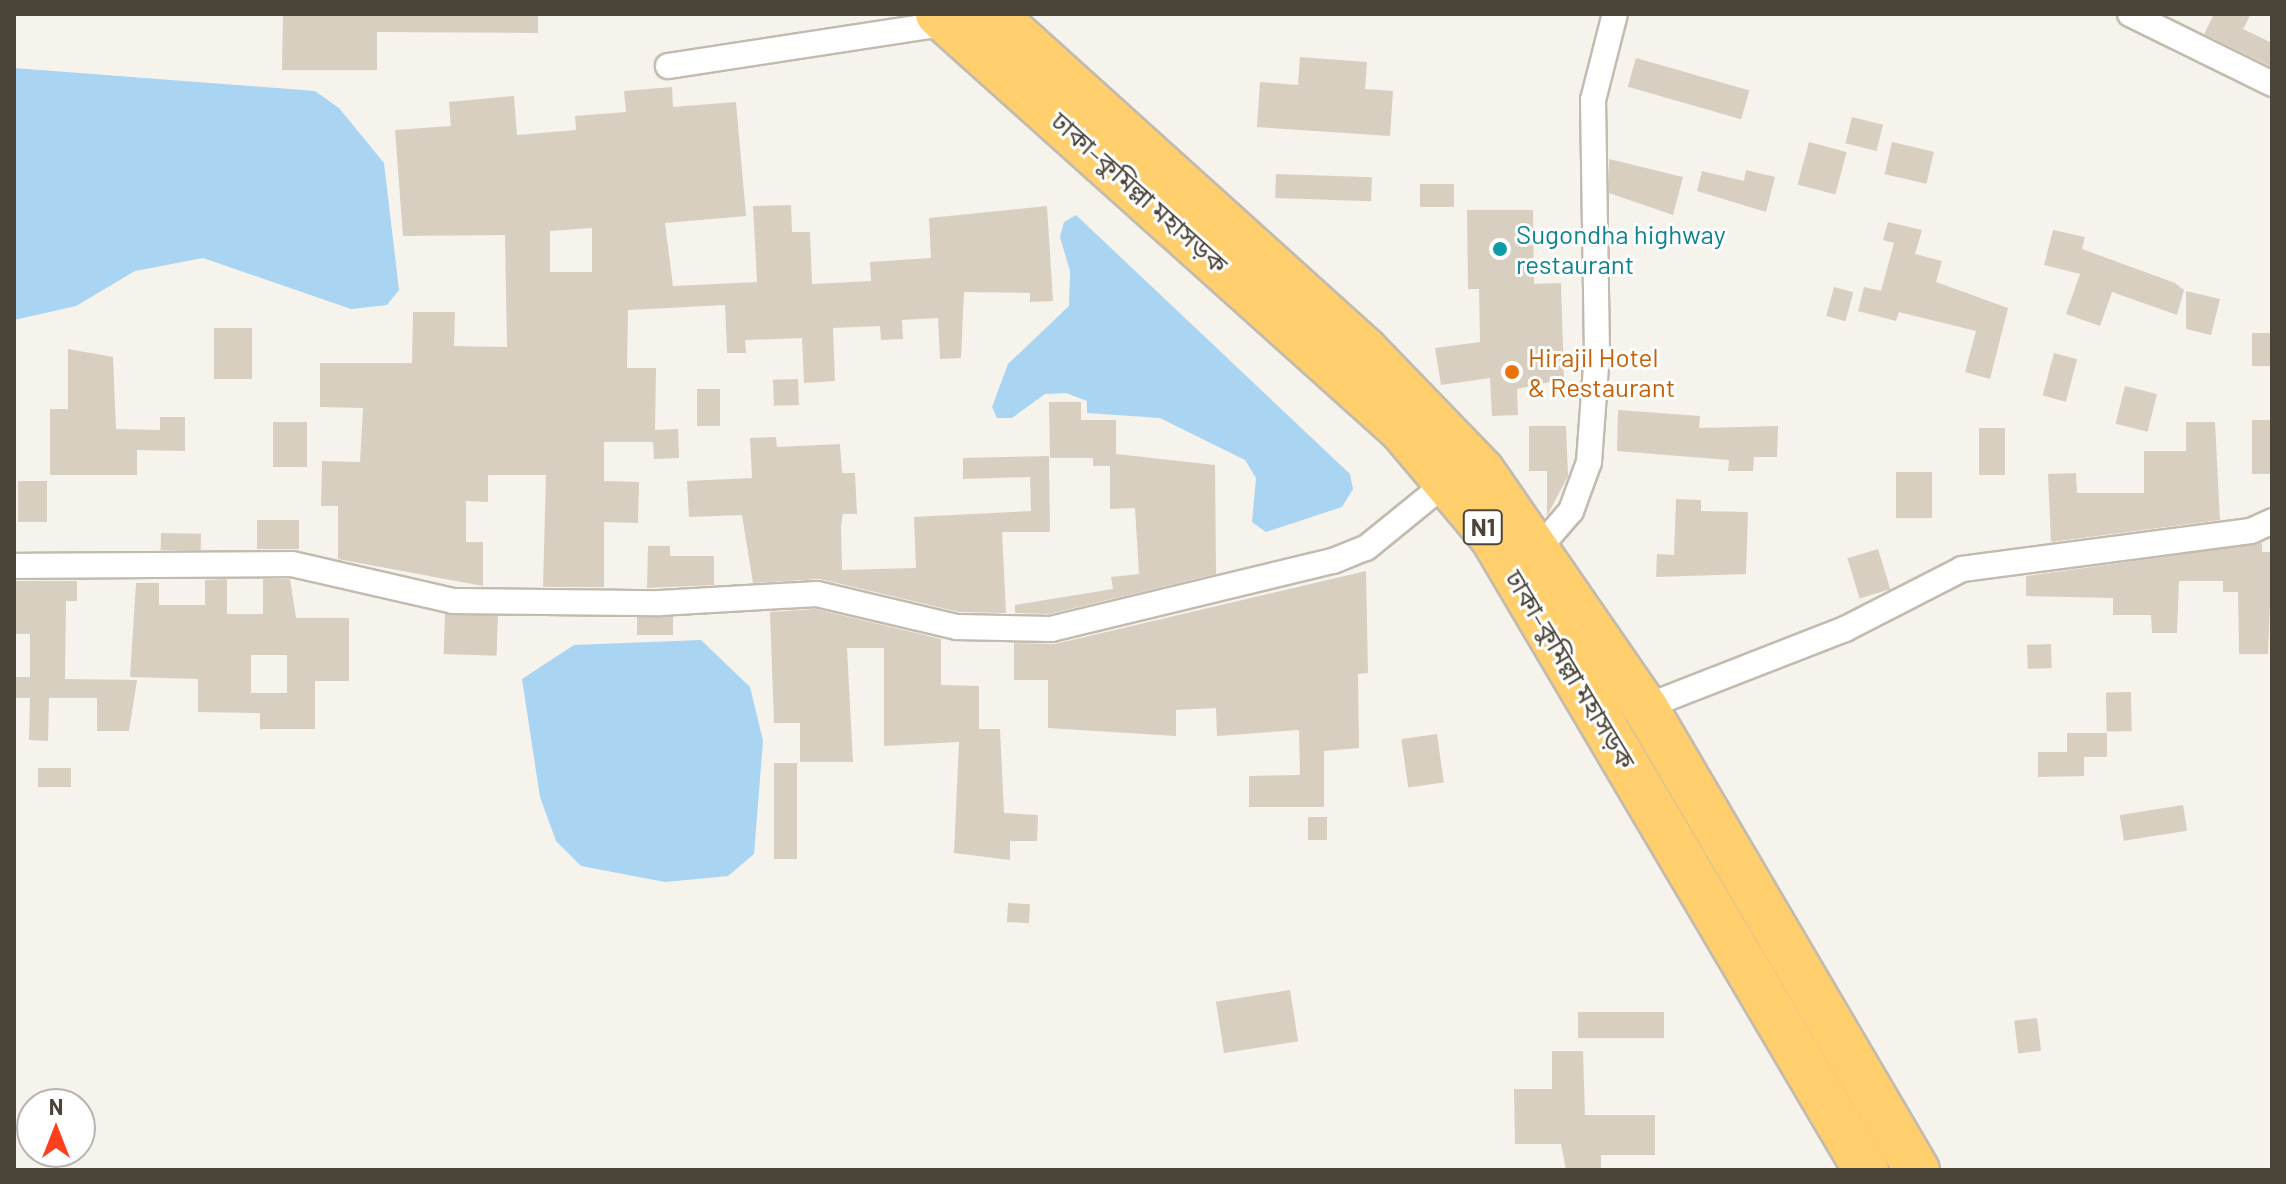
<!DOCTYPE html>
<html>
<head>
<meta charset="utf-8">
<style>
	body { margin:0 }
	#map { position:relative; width:2286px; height:1184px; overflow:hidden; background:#f6f3ec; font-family:Barlow,"Noto Sans Bengali",sans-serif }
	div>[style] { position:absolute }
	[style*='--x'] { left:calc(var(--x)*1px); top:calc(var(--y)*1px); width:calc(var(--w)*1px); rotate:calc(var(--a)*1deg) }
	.water>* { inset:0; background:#a9d4f2 }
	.building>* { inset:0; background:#d8cfc1; transform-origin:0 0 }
	.roads { filter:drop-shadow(2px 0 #c2bbae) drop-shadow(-2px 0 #c2bbae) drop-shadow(0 2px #c2bbae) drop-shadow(0 -2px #c2bbae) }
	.street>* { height:24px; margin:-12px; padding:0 12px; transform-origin:12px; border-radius:12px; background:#fff }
	.highway>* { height:44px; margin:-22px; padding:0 22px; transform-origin:22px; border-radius:22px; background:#ffcf6e }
	.dots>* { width:22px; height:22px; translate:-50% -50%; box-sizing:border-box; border:4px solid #fff; border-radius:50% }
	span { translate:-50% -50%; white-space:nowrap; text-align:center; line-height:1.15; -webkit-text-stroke:6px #fff; paint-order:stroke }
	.shield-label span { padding:2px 6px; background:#fff; border:2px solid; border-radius:6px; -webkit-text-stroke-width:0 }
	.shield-label { font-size:24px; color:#4b4439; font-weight:700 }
	.street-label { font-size:26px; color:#4b4439 }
	.culture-label { font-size:26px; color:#0d838f }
	.left { translate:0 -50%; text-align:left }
	.food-label { font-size:26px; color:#c56008 }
	.frame { position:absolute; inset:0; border:16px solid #4b4439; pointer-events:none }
	.north { position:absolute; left:16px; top:1088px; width:80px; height:80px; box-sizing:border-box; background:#fff; border:2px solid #b7b4b0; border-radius:50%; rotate:0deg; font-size:22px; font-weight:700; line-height:32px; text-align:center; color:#4b4439 }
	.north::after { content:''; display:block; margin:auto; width:28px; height:36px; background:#fc3f1d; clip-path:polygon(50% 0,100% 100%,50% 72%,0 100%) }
</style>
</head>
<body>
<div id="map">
	<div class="water">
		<i style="clip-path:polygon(14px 68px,315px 91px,339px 108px,384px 163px,399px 290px,387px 305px,351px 309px,203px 258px,135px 271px,76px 306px,14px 320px)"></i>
		<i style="clip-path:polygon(1076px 215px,1350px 474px,1353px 489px,1342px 507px,1266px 532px,1252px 522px,1256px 478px,1245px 460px,1160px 418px,1087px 413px,1087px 401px,1066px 393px,1045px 394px,1012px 418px,997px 418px,992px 407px,1008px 364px,1069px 306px,1070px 271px,1060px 237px,1064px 222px)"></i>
		<i style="clip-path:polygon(701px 640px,750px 687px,763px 741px,754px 854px,728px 876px,665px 882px,581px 866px,556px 841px,540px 797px,522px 679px,574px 645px)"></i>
	</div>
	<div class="building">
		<i style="clip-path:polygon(283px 14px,538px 14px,538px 33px,377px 32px,377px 70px,282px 70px)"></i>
		<i style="clip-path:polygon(2214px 14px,2251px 14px,2243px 29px,2272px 43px,2272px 67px,2204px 34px)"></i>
		<i style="clip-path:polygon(1300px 57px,1367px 62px,1365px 89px,1393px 91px,1390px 136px,1257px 127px,1260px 82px,1298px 85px)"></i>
		<i style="left:1636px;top:58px;width:118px;height:30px;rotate:16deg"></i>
		<i style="clip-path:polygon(evenodd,672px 87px,673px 107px,736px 102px,746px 216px,665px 223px,673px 286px,757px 282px,753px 206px,791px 205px,792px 232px,810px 232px,812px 284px,871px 281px,870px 262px,931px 258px,929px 218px,1047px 206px,1053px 301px,1030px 302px,1030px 293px,964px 292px,961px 358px,940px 359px,938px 318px,902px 320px,903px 339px,881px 340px,880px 326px,833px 328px,835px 381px,804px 383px,802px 338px,745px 340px,746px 353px,727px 353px,725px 305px,628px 310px,627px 368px,656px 368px,655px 430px,678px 429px,679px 458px,654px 459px,653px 442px,604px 442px,604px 481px,639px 482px,638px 523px,604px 522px,604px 587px,543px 587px,546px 475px,488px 475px,488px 502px,466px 501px,466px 542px,483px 542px,483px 586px,338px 559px,338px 506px,321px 506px,322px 461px,360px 462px,363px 408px,320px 407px,320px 363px,412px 363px,413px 312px,455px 312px,454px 346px,507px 347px,505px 235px,403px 236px,395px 130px,451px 126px,449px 102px,514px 96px,517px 135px,576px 130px,575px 116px,626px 112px,624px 91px,672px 87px,592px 228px,592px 272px,550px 272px,550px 231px,592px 228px)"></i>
		<i style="left:1852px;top:117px;width:32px;height:27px;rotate:14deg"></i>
		<i style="left:1809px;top:142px;width:39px;height:44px;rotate:15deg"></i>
		<i style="left:1892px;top:142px;width:43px;height:33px;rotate:13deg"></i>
		<i style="clip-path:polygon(1609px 159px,1683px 177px,1673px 215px,1609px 193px)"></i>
		<i style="clip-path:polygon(1746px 170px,1775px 177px,1766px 212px,1697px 191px,1702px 171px,1744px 181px)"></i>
		<i style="left:1276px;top:174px;width:96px;height:24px;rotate:2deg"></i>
		<i style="left:1420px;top:184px;width:34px;height:23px"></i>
		<i style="clip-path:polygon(1467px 210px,1533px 210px,1534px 284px,1561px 283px,1564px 379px,1517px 389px,1518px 415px,1492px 416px,1490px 378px,1441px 385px,1435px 348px,1480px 342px,1479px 289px,1468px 289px)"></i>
		<i style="clip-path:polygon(1888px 222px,1922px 230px,1915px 254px,1942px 261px,1936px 282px,2008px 308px,1990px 379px,1965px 372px,1976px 331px,1899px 312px,1896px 321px,1858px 311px,1864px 287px,1881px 291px,1894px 243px,1883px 240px)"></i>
		<i style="clip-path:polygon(2053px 230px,2085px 237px,2082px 249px,2175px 283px,2184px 290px,2177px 315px,2112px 292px,2100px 326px,2066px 314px,2080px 274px,2044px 265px)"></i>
		<i style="left:1834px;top:287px;width:20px;height:30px;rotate:15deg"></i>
		<i style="clip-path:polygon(2186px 291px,2220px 299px,2211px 335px,2186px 329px)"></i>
		<i style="left:214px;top:328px;width:38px;height:51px"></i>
		<i style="left:2252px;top:333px;width:20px;height:33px"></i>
		<i style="clip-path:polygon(68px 349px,113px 357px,116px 429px,160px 430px,160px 417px,185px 417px,185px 451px,137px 450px,137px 475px,50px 475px,50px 409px,68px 409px)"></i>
		<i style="left:2054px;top:353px;width:24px;height:44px;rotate:15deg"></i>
		<i style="left:798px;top:379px;width:26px;height:25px;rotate:88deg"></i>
		<i style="left:2125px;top:386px;width:33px;height:39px;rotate:14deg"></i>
		<i style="left:697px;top:389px;width:23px;height:37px"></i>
		<i style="clip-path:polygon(1049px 402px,1081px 402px,1081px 420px,1116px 420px,1116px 454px,1215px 465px,1216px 574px,1049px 614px,1015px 613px,1015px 605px,1113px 589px,1111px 577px,1139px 574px,1135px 508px,1110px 509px,1110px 466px,1093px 466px,1093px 458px,1050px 458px)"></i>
		<i style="clip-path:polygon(1618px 410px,1700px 416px,1699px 428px,1778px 426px,1777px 457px,1754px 457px,1753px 471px,1728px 471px,1729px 460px,1617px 451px)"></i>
		<i style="left:2252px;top:420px;width:20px;height:54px"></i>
		<i style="left:273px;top:422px;width:34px;height:45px"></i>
		<i style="clip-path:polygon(2186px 422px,2215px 422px,2220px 520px,2051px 542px,2048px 474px,2076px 473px,2077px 493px,2144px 493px,2144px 451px,2186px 451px)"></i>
		<i style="clip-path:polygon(1529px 426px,1566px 426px,1568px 476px,1547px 516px,1547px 471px,1529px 471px)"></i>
		<i style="left:1979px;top:428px;width:26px;height:47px"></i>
		<i style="clip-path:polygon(776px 437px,777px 447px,840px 444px,842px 473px,855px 473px,857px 514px,843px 514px,841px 526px,842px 570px,916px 568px,914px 517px,1031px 511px,1030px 477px,963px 479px,963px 458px,1049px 456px,1050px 532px,1002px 532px,1006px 613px,959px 612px,820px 579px,753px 583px,742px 515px,689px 517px,687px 481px,752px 478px,750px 438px)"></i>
		<i style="left:1896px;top:472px;width:36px;height:46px"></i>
		<i style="left:18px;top:481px;width:29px;height:41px"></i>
		<i style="clip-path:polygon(1676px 499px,1701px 500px,1701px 511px,1748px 512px,1746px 574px,1656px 577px,1657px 554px,1674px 555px)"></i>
		<i style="left:257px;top:520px;width:42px;height:29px"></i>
		<i style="left:161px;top:533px;width:40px;height:17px;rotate:1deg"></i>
		<i style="clip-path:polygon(2262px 543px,2262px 552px,2272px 552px,2268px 654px,2239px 654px,2238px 592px,2223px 592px,2223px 581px,2179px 581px,2177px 633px,2152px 633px,2151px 615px,2113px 615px,2113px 598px,2026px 596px,2026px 576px)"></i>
		<i style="clip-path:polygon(648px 546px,670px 546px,670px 556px,714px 556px,714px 585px,647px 588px)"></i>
		<i style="left:1878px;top:549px;width:42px;height:32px;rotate:73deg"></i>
		<i style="clip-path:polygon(1366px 571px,1368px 673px,1358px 674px,1359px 748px,1324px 751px,1324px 807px,1249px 807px,1249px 776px,1300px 775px,1299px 730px,1217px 736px,1216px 708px,1176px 710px,1176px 736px,1048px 728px,1048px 680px,1014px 680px,1014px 643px,1055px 644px)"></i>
		<i style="clip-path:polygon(evenodd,227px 579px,227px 614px,263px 614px,263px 579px,290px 579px,296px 618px,349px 618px,349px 681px,315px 681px,315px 729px,260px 729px,260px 713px,198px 712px,198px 679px,130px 677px,136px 583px,159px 583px,159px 605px,205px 605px,205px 580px,227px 579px,251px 655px,287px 655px,287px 693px,251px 693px,251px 655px)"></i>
		<i style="clip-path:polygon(14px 581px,77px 581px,77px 601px,66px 601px,65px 679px,137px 680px,129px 731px,97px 731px,97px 698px,49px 698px,48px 741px,29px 740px,30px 698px,14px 698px,14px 677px,30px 677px,30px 634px,14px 634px)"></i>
		<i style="clip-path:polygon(816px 609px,941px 639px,941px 685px,979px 686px,979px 729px,1000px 729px,1004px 813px,1038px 815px,1037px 841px,1010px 841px,1010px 860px,954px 853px,959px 742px,884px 746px,884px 648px,847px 648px,853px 762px,800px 762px,800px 723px,774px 723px,770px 612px)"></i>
		<i style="left:445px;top:614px;width:53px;height:40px;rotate:2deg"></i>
		<i style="left:673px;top:617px;width:18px;height:36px;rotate:90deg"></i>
		<i style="left:2051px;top:644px;width:24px;height:24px;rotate:88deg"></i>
		<i style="left:2131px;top:692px;width:39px;height:25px;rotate:89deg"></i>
		<i style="clip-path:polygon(2067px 733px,2107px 733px,2107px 757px,2084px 757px,2084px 776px,2038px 777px,2038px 752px,2067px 752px)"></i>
		<i style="left:1437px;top:734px;width:49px;height:36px;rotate:82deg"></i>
		<i style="left:774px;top:763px;width:23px;height:96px"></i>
		<i style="left:38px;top:768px;width:33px;height:19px"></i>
		<i style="left:2183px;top:805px;width:26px;height:64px;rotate:81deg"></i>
		<i style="left:1308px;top:817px;width:19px;height:23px"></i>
		<i style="left:1008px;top:903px;width:22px;height:19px;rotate:3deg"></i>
		<i style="left:1290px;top:990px;width:52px;height:75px;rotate:81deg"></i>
		<i style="left:1664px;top:1012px;width:26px;height:86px;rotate:90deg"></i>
		<i style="left:2037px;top:1018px;width:33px;height:23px;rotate:83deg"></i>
		<i style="clip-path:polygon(1552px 1051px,1583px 1051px,1585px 1115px,1655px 1115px,1655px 1155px,1601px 1155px,1601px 1170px,1566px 1170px,1561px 1144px,1515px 1144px,1514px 1089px,1552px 1089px)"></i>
	</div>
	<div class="roads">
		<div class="street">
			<i style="--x:2130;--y:14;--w:158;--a:26.2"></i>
			<i style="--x:668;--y:66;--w:283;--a:-8.7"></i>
			<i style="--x:1539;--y:548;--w:49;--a:-49.1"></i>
			<i style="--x:1571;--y:511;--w:52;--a:-69.8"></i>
			<i style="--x:1589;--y:462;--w:108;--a:-85.8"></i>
			<i style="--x:1597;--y:354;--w:254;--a:-90.9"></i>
			<i style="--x:1593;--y:100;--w:89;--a:-75.7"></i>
			<i style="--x:14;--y:566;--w:278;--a:-0.4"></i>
			<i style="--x:292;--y:564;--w:165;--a:12.9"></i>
			<i style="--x:453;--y:601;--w:207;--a:0.6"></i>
			<i style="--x:660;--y:603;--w:157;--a:-3.3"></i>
			<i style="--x:817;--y:594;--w:144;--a:13.3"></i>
			<i style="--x:957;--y:627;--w:94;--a:1.2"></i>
			<i style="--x:1051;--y:629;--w:290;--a:-13.6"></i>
			<i style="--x:1333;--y:561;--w:35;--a:-22"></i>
			<i style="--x:1366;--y:548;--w:103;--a:-39.1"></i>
			<i style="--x:1645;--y:707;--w:215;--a:-21.3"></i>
			<i style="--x:1845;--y:629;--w:131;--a:-27.1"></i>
			<i style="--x:1962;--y:569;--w:291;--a:-7.5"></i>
			<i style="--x:2251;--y:531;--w:23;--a:-25"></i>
		</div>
		<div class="highway">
			<i style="--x:938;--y:14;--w:623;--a:41.88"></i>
			<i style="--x:1402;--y:430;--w:141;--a:49.9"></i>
			<i style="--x:1493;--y:538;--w:734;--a:59.45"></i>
			<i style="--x:993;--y:14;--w:501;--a:42.09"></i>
			<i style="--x:1365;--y:350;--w:168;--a:46"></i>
			<i style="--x:1482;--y:471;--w:287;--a:55.4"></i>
			<i style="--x:1645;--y:707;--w:537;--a:59.57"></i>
		</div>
	</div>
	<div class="dots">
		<i style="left:1500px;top:249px;background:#0f9aa8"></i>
		<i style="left:1512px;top:372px;background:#e8710a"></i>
	</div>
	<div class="shield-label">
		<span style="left:1483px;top:527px">N1</span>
	</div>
	<div class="street-label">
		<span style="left:1140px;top:192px;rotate:42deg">ঢাকা–কুমিল্লা মহাসড়ক</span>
		<span style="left:1571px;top:669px;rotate:59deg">ঢাকা–কুমিল্লা মহাসড়ক</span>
	</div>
	<div class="culture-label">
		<span class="left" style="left:1516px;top:249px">Sugondha highway<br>restaurant</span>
	</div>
	<div class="food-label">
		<span class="left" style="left:1528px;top:372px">Hirajil Hotel<br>&amp; Restaurant</span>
	</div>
	<div class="frame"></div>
	<div class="north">N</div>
</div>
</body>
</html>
